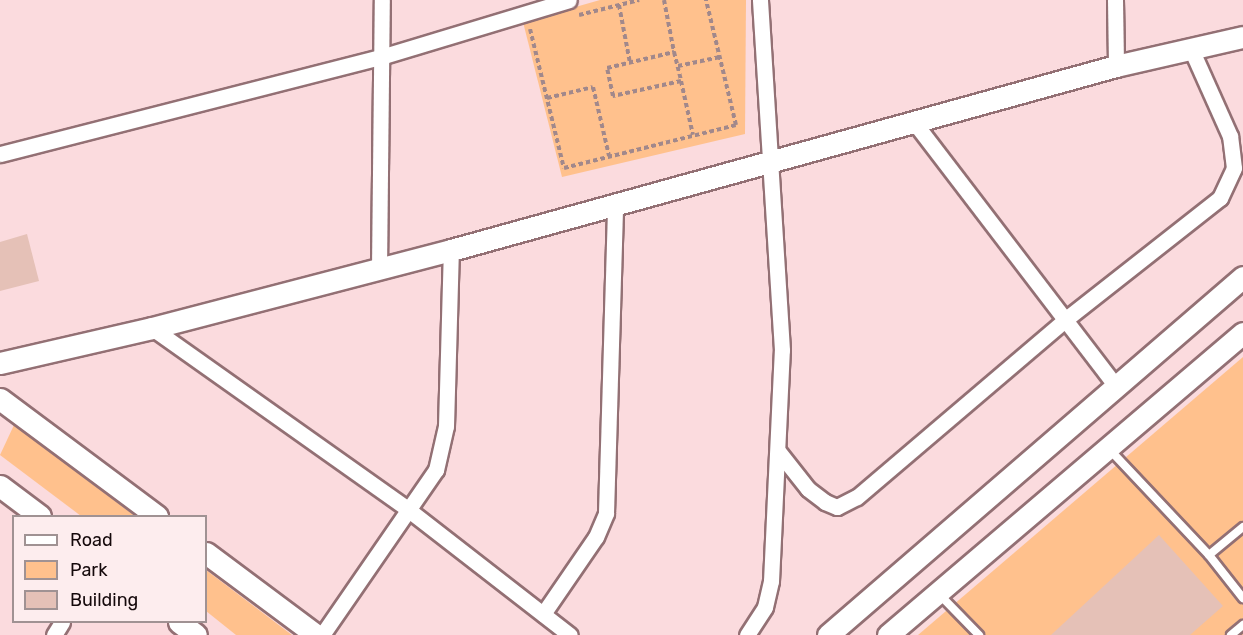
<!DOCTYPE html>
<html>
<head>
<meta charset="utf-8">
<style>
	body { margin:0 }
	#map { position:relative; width:1243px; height:635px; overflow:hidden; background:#fbdbde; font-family:Rubik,sans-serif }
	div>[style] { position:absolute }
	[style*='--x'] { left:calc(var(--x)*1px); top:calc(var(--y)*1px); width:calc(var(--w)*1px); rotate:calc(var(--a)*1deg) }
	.green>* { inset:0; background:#ffc18d }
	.building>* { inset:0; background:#e5c1b7 }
	.path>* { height:4px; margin-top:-2px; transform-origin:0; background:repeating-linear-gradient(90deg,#a1888b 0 4.5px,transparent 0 7.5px) }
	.roads { filter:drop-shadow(2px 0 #937074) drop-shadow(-2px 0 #937074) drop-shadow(0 2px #937074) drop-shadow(0 -2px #937074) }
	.lane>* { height:8px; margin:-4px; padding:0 4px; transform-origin:4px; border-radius:4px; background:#fff }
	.street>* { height:15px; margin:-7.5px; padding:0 7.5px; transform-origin:7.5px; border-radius:7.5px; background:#fff }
	.secondary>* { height:21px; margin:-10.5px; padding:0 10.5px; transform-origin:10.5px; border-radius:10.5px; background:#fff }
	span { translate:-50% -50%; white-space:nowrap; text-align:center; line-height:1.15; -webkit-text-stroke:4.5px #fdedee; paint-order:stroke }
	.legend { position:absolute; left:12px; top:515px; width:195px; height:108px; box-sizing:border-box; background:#fdedee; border:2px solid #a09293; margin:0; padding:8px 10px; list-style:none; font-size:18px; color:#15090b }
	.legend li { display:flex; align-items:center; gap:12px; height:30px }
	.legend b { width:30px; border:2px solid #a09293 }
</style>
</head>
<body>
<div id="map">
	<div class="green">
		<i style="clip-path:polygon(600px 0,746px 0,745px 134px,562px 177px,523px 22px)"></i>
		<i style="clip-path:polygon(1243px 357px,1243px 635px,918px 635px)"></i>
		<i style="clip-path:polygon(14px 425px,135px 516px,81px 516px,0 455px)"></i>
		<i style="clip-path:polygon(206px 570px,292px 635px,236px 635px,206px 611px)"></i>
	</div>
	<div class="building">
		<i style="clip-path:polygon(27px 234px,39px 281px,0 291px,0 242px)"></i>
		<i style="clip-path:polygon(1159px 535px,1223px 606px,1190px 635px,1051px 635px)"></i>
	</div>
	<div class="path">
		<i style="--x:664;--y:0;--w:53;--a:79.1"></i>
		<i style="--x:619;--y:5;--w:59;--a:79.3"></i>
		<i style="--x:579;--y:15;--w:62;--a:-14"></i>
		<i style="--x:530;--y:29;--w:143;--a:76.3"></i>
		<i style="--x:564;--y:168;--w:177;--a:-14"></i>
		<i style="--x:736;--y:125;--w:129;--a:-103.5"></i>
		<i style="--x:674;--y:52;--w:30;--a:76"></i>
		<i style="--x:681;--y:81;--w:70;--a:167.6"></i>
		<i style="--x:613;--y:96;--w:29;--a:-102"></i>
		<i style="--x:607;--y:68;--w:69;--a:-13.4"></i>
		<i style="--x:678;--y:66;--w:43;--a:-12.1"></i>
		<i style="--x:681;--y:81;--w:55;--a:77.5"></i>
		<i style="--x:547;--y:98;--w:47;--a:-13.4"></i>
		<i style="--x:593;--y:87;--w:71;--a:76.9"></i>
	</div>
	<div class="roads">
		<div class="lane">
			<i style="--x:1110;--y:450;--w:144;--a:46.7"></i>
			<i style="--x:1209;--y:555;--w:55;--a:51.7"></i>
			<i style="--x:1209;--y:555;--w:44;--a:-39.5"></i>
			<i style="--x:938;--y:593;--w:59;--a:45.7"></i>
			<i style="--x:1231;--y:635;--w:16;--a:-40"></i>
		</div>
		<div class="street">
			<i style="--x:1115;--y:0;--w:66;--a:89.1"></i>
			<i style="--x:914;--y:122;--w:332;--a:52.6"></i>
			<i style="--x:0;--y:154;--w:396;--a:-14.3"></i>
			<i style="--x:384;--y:56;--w:193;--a:-16.8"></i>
			<i style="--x:379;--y:269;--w:269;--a:-89.4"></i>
			<i style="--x:152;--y:328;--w:316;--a:35.3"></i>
			<i style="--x:410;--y:511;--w:202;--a:37.8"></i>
			<i style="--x:778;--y:451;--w:48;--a:51.7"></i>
			<i style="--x:808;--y:489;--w:21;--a:37"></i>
			<i style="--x:825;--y:502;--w:13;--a:23"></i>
			<i style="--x:837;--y:507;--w:22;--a:-27"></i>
			<i style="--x:857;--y:497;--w:275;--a:-40.4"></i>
			<i style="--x:1066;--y:319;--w:196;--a:-38.2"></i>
			<i style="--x:1220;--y:198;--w:33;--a:-65"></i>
			<i style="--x:1234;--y:168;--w:32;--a:-97"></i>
			<i style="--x:1230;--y:136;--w:95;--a:-114.1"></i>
			<i style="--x:543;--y:614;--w:93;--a:-55.5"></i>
			<i style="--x:596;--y:537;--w:26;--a:-67"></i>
			<i style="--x:606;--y:513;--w:306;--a:-88.3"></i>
			<i style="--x:54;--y:635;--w:15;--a:-58"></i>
			<i style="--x:322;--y:635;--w:201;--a:-55.4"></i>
			<i style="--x:436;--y:470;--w:45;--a:-77.2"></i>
			<i style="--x:446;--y:426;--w:176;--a:-88.4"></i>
			<i style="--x:747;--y:635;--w:33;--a:-57"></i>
			<i style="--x:765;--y:607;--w:27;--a:-77"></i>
			<i style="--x:771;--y:581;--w:231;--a:-87.3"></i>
			<i style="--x:782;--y:350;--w:351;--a:-93.6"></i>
		</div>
		<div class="secondary">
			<i style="--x:0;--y:363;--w:156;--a:-13"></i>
			<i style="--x:152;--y:328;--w:309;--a:-14.6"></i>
			<i style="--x:451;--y:250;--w:690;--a:-15.47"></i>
			<i style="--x:1116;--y:66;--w:130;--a:-12.9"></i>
			<i style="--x:0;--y:399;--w:196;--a:36.7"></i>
			<i style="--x:0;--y:486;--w:50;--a:36.9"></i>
			<i style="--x:206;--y:553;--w:137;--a:36.7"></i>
			<i style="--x:179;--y:622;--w:21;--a:37"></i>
			<i style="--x:828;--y:635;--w:548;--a:-40.78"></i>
			<i style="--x:888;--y:635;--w:466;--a:-40.4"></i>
		</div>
	</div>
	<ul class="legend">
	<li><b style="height:8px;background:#fff"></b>Road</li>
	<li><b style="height:16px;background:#ffc18d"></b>Park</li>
	<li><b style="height:16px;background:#e5c1b7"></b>Building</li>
	</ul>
</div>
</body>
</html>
